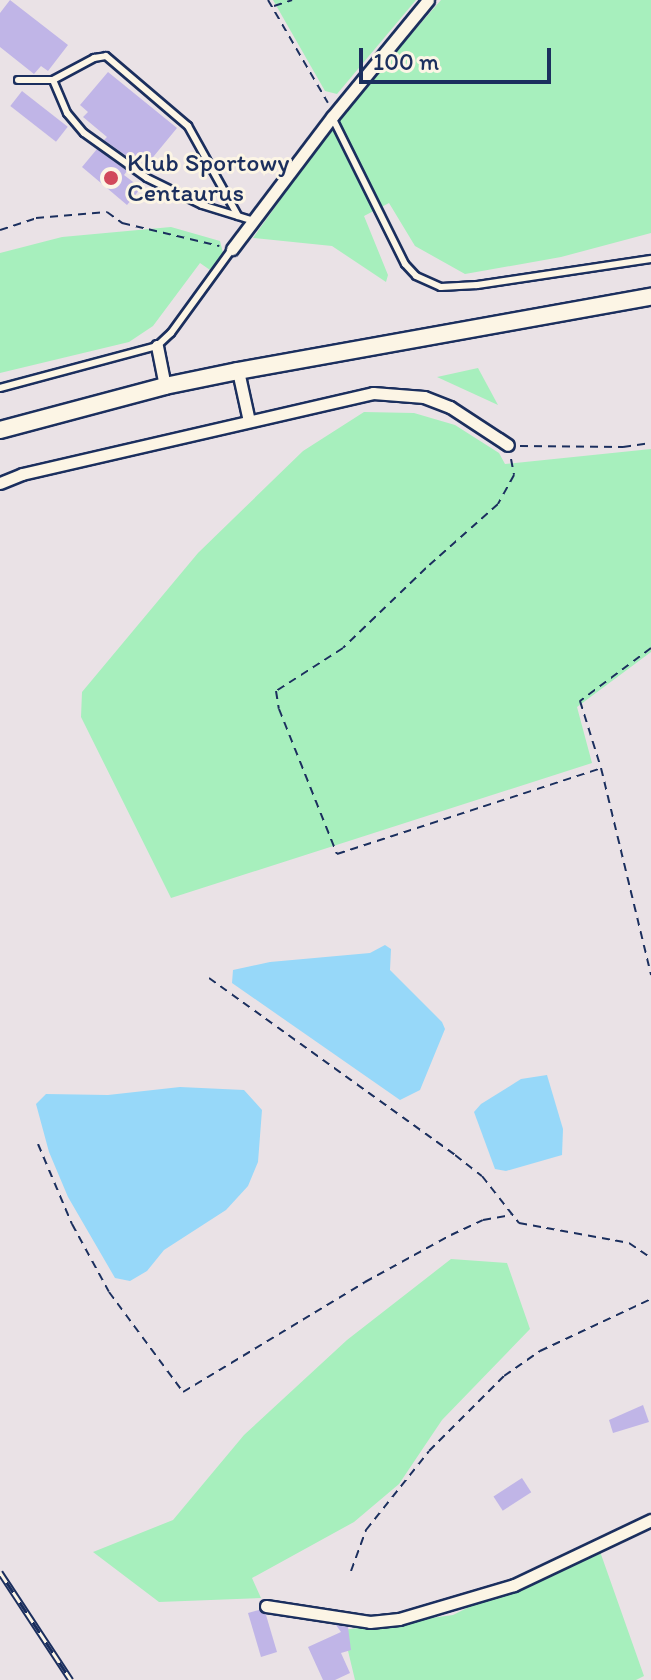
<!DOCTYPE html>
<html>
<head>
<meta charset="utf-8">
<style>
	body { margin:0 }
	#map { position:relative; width:651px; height:1680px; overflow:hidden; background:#eae2e6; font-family:Itim,sans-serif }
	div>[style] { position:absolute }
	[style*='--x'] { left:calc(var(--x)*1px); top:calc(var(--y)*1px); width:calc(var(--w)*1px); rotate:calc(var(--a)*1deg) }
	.green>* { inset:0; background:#a7efbd }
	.water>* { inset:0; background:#97d8f9 }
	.building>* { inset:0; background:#c0b5e7; transform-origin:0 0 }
	.path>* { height:2px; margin-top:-1px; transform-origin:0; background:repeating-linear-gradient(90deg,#1b2f5e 0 8px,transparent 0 14px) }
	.roads { filter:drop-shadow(2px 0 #1b2f5e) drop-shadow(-2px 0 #1b2f5e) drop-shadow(0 2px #1b2f5e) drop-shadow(0 -2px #1b2f5e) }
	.service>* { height:6px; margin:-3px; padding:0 3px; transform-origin:3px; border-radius:3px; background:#fcf5e5 }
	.minor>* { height:11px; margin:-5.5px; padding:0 5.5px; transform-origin:5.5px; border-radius:5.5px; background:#fcf5e5 }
	.secondary>* { height:16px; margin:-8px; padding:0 8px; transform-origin:8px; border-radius:8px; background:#fcf5e5 }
	.rail>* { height:7px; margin-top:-3.5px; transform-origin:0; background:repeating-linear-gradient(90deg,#fcf5e5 0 12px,#1b2f5e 0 24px); box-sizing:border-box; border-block:2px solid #1b2f5e }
	.dots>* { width:22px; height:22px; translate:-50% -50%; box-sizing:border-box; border:4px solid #fcf5e5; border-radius:50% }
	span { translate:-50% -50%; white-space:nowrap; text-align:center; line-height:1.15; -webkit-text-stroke:6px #fcf5e5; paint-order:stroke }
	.poi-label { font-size:26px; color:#1b2f5e }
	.left { translate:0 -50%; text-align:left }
	.scale { position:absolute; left:359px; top:48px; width:192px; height:36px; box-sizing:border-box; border:4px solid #1b2f5e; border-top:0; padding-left:10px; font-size:24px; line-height:28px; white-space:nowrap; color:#1b2f5e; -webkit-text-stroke:6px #fcf5e5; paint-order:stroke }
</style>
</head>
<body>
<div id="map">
	<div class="green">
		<i style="clip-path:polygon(273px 0,416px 0,337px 94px,325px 91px)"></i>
		<i style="clip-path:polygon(441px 0,651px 0,651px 233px,561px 257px,465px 274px,415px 246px,389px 203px,364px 216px,388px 275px,386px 282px,332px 246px,253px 238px,341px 115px)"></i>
		<i style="clip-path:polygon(171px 227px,220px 241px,223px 253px,210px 270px,200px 263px,153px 326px,129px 342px,0 373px,0 253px,62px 237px)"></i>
		<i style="clip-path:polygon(478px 368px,498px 405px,437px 377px)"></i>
		<i style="clip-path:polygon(364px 412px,414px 413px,455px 425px,499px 453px,505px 464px,651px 449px,651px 652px,577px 707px,592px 763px,171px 898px,81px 717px,82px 692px,198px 553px,303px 451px)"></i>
		<i style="clip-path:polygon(451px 1259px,507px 1263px,530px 1329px,442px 1420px,399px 1484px,354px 1522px,252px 1578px,261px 1598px,159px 1602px,93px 1552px,173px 1520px,244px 1435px,347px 1340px)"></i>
		<i style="clip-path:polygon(597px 1543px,644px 1676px,636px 1680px,355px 1680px,343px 1630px,453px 1615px)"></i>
	</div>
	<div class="water">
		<i style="clip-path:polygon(385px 945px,391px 949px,390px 970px,442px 1022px,445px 1029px,420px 1090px,400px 1100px,232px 983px,233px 970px,270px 962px,370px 953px)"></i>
		<i style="clip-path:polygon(547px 1075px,563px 1129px,562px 1155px,506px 1171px,495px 1169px,474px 1112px,481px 1104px,521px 1079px)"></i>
		<i style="clip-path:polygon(180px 1087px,244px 1090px,262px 1110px,258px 1162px,248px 1186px,226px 1210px,164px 1250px,147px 1271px,130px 1281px,115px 1278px,68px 1197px,49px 1152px,36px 1104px,46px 1094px,108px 1095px)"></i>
	</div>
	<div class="building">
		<i style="clip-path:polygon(10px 0,68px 45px,48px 71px,41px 66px,34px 74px,0 47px,0 13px)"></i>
		<i style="clip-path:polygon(108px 72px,177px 128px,149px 162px,140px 154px,135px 162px,104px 140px,107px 137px,83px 117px,88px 112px,80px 105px)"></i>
		<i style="left:22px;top:91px;width:58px;height:19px;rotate:38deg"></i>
		<i style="clip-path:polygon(97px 149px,127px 171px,124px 175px,141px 188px,127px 205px,82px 167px)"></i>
		<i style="clip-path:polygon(643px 1405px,649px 1422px,613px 1433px,609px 1420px)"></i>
		<i style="left:522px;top:1478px;width:17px;height:34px;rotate:57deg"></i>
		<i style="clip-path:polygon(259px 1610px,266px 1615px,277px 1652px,261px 1657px,248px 1613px)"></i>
		<i style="clip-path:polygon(336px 1625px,348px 1627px,351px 1650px,341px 1653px,350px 1673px,335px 1680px,323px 1680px,308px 1647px,341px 1632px)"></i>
	</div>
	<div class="path">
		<i style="--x:268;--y:0;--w:119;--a:59.8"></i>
		<i style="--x:274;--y:6;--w:19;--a:-18"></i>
		<i style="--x:0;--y:230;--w:38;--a:-18"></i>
		<i style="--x:36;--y:218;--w:71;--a:-4.8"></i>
		<i style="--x:107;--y:212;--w:19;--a:36"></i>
		<i style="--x:122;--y:223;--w:100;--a:13.3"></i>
		<i style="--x:520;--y:446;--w:103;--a:0.6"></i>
		<i style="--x:623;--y:447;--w:28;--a:-8"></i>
		<i style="--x:511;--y:459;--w:16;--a:79"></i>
		<i style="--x:514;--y:475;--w:33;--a:119"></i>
		<i style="--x:498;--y:504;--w:96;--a:138.4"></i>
		<i style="--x:426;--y:568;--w:115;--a:136.1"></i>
		<i style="--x:343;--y:648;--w:80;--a:147.3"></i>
		<i style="--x:276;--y:691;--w:18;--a:81"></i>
		<i style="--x:279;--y:709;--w:156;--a:68.2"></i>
		<i style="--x:337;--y:854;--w:278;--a:-18"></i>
		<i style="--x:651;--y:648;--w:89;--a:143.3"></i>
		<i style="--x:580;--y:701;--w:70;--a:72.6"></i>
		<i style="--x:601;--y:768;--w:213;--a:76.4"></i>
		<i style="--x:209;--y:978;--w:303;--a:35.7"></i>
		<i style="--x:455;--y:1155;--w:34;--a:38"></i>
		<i style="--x:482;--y:1176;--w:60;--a:51.8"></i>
		<i style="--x:519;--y:1223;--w:112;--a:10.3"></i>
		<i style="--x:629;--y:1243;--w:27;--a:34"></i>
		<i style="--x:38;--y:1144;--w:87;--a:67"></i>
		<i style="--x:72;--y:1224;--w:77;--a:61.4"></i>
		<i style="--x:109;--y:1292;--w:124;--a:53.5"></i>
		<i style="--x:183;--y:1392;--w:213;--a:-31.1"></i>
		<i style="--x:365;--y:1282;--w:98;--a:-28.7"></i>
		<i style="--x:451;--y:1235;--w:35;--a:-25"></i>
		<i style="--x:483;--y:1220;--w:28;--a:-10"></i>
		<i style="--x:351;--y:1571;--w:44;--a:-69.9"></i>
		<i style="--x:366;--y:1530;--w:101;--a:-51.4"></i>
		<i style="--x:429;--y:1451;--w:106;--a:-45"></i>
		<i style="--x:504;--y:1376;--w:44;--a:-34.8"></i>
		<i style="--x:540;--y:1351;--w:123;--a:-25.1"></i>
	</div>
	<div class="roads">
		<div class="service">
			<i style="--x:18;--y:80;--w:35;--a:0"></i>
			<i style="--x:53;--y:80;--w:47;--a:-28.2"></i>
			<i style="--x:94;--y:58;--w:12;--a:-9"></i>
			<i style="--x:106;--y:56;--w:108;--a:40.5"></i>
			<i style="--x:188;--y:126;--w:103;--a:60.9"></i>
			<i style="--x:53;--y:80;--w:36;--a:67"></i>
			<i style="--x:67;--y:113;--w:26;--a:50"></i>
			<i style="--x:84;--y:133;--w:77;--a:35.5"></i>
			<i style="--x:147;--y:178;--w:61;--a:26.1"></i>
			<i style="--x:202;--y:205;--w:54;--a:17.1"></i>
			<i style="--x:332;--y:117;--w:164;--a:63.6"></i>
			<i style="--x:405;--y:264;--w:16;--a:47"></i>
			<i style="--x:416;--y:276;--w:27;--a:24"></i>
			<i style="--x:441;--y:287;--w:36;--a:-3"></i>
			<i style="--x:477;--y:285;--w:176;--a:-8.5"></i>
			<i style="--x:0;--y:388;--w:163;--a:-15"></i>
			<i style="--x:157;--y:346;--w:19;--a:-43"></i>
			<i style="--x:171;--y:333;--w:104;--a:-54"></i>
		</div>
		<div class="minor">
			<i style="--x:232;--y:249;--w:166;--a:-52.9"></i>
			<i style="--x:332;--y:117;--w:151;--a:-50.6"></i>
			<i style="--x:157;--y:346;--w:41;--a:78.7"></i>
			<i style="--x:238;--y:371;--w:51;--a:77.6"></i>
			<i style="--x:0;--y:483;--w:24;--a:-22"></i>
			<i style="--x:22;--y:474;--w:360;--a:-13"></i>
			<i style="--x:373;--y:393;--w:51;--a:4.5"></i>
			<i style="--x:424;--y:397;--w:28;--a:21"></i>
			<i style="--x:450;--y:407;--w:69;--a:33.2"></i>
			<i style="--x:266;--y:1606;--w:105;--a:8.7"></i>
			<i style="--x:370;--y:1622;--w:29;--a:-6"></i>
			<i style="--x:399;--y:1619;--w:120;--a:-16.5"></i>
			<i style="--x:514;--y:1585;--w:152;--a:-25.4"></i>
		</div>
		<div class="secondary">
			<i style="--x:0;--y:430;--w:171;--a:-14.9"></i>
			<i style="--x:165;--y:386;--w:75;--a:-11.6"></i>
			<i style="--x:238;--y:371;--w:420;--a:-10.2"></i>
		</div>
	</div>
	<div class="rail">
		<i style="--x:0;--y:1572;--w:129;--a:56.7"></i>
	</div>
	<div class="dots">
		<i style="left:111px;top:178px;background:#d1495b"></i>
	</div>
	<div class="poi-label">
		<span class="left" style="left:127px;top:178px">Klub Sportowy<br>Centaurus</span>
	</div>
	<div class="scale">100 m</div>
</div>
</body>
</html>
